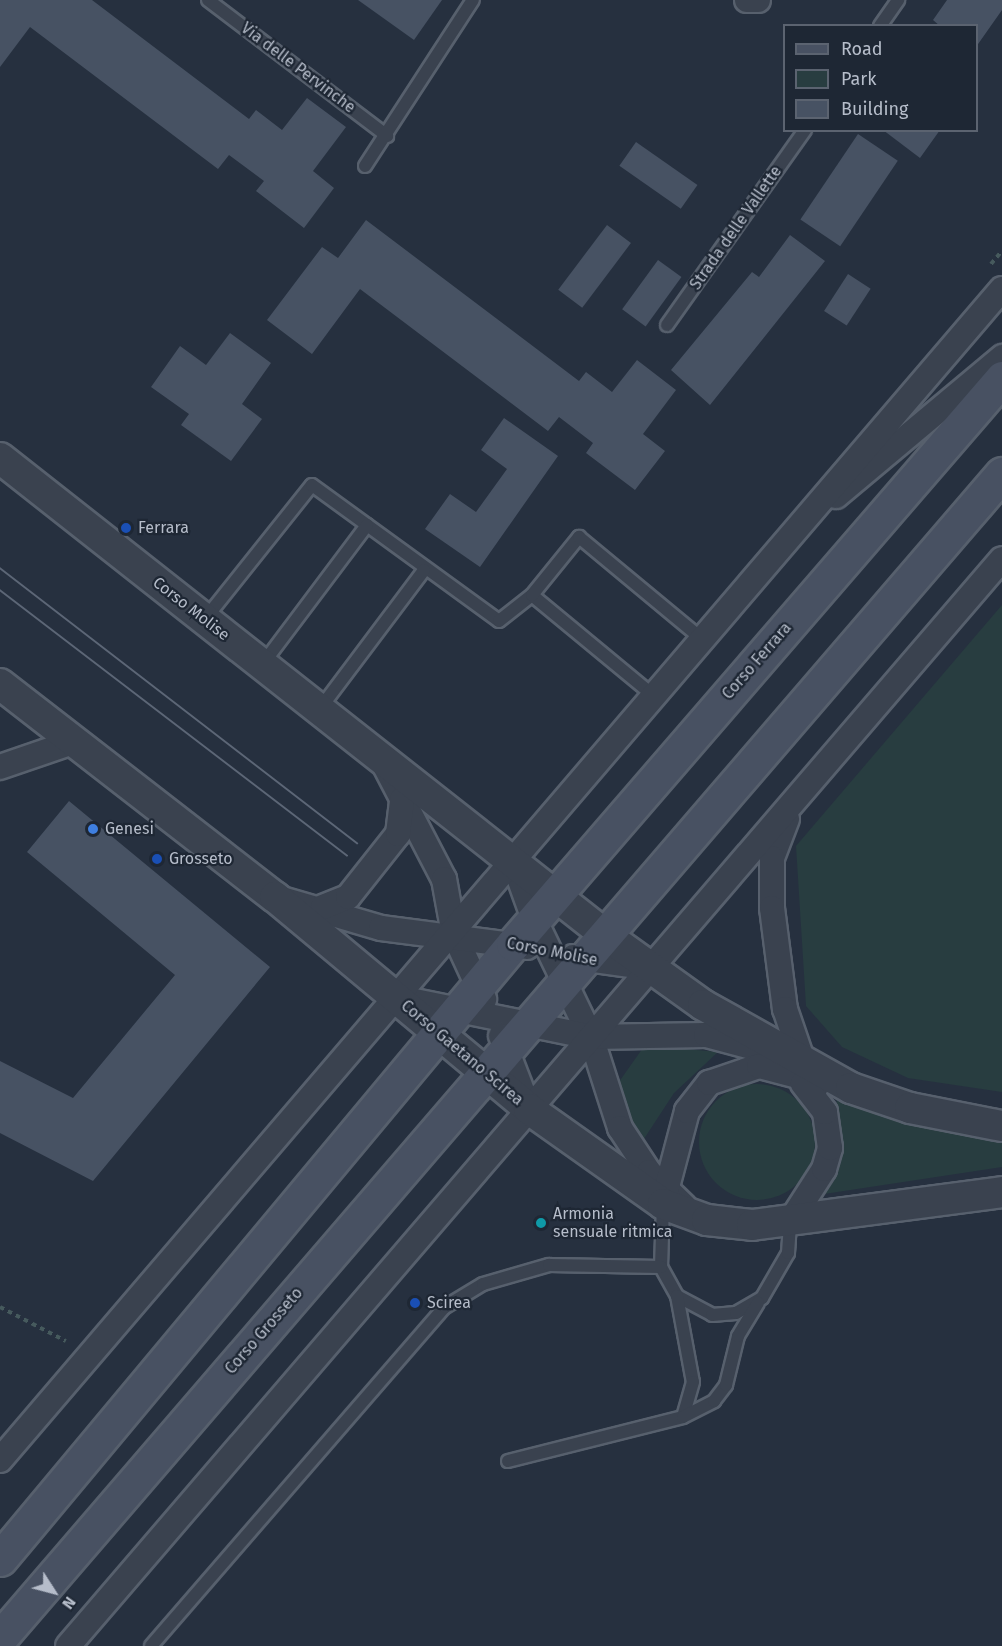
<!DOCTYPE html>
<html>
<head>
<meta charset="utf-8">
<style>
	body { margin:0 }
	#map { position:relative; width:1002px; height:1646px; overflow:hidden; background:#26303f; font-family:"Fira Sans",sans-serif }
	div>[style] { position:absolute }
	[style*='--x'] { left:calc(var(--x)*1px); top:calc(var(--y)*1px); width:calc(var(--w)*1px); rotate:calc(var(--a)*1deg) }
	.green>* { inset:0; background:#283d40 }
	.round { border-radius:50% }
	.building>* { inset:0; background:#475263; transform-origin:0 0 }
	.path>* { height:4px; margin-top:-2px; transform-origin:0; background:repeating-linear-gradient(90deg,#465a5d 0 4.5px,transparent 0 9px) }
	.roads { filter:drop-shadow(2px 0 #57606d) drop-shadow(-2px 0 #57606d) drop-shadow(0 2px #57606d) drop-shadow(0 -2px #57606d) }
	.service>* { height:12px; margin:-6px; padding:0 6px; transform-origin:6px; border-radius:6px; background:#3a424f }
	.minor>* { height:24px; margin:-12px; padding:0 12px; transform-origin:12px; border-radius:12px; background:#3a424f }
	.tertiary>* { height:30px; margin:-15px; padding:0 15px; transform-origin:15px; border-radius:15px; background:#3a424f }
	.secondary>* { height:33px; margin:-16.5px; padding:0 16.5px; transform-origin:16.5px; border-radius:16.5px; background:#485162 }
	.tram>* { height:1.5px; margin:-0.75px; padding:0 0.75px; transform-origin:0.75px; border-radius:0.75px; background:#5c6676 }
	.dots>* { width:16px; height:16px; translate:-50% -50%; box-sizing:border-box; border:3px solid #1e2734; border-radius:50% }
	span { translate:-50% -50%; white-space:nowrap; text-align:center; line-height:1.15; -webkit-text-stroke:4.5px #1e2734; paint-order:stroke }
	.street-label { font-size:16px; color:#b6bdca }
	.poi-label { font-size:16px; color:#b6bdca }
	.left { translate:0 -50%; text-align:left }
	.legend { position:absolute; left:783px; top:24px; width:195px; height:108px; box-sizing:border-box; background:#1e2734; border:2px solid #5b6370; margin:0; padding:8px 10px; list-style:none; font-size:18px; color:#b6bdca }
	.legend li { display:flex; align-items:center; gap:12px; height:30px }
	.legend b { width:30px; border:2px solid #5b6370 }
	.north { position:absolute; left:24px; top:1562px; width:60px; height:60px; -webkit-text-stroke:4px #1e2734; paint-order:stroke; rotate:126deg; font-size:16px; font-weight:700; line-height:24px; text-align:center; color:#b6bdca }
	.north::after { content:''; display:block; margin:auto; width:21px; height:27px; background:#b6bdca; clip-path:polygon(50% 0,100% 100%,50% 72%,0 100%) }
</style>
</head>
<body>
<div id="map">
	<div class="green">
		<i style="clip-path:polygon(1002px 605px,1002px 1092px,908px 1078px,842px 1047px,806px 1006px,796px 846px)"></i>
		<i style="clip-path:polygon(645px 1045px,718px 1052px,674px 1093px,642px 1142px,620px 1103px,616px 1086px)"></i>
		<i class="round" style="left:699px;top:1084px;width:116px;height:116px"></i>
		<i style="clip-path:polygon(836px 1095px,916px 1124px,1002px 1142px,1002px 1167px,824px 1194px,843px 1149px)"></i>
	</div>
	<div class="building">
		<i style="clip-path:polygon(0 0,92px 0,249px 119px,256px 110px,282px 130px,307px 98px,346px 127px,313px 171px,334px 188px,304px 228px,256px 191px,264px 181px,229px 155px,218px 169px,30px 27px,0 67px)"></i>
		<i style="clip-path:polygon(358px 0,442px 0,414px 40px)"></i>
		<i style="clip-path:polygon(947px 0,1002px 0,1002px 10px,976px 47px,976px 26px,940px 26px,933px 20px)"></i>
		<i style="clip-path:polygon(883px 130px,940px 130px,920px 158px)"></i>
		<i style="left:858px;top:134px;width:48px;height:103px;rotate:34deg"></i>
		<i style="left:636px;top:142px;width:75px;height:29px;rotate:35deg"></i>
		<i style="clip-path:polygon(366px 220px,579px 381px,586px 372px,612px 392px,637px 360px,676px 390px,643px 434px,665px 451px,635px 490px,586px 453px,593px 443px,559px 417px,548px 431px,360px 289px,312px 354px,267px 320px,322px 247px,338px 258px)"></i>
		<i style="left:607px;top:225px;width:30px;height:81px;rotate:37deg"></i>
		<i style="clip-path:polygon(790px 235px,825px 261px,710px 405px,671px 370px,752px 272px,759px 277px)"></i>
		<i style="left:658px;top:260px;width:29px;height:61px;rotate:36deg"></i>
		<i style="left:848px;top:274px;width:27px;height:44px;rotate:33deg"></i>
		<i style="clip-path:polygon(230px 333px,271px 363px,242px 404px,262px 419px,231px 461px,181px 425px,189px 414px,151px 387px,180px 346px,206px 365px)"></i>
		<i style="clip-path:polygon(504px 418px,558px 456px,480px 567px,425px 529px,450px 494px,476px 512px,507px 469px,481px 450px)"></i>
		<i style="clip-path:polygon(69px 801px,270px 967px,93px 1181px,0 1133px,0 1061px,73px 1098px,175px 975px,27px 852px)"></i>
	</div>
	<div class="path">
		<i style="--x:991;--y:264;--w:17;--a:-50"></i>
		<i style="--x:0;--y:1307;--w:74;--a:27.3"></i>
	</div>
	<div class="roads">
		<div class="service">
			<i style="--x:208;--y:0;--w:225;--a:37.2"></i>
			<i style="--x:880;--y:26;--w:32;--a:-55"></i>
			<i style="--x:365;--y:166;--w:198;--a:-57"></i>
			<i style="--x:667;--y:325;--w:239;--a:-54.7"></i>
			<i style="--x:205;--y:619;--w:171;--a:-51.4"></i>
			<i style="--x:312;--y:485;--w:231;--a:36"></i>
			<i style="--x:499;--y:621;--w:42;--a:-38.2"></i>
			<i style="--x:262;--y:665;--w:175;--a:-53.1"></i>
			<i style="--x:654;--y:696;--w:158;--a:-140.4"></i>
			<i style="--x:532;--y:595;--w:75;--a:-51"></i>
			<i style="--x:579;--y:537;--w:160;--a:39.7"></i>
			<i style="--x:319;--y:710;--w:175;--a:-53.1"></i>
			<i style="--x:663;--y:1204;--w:63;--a:91.8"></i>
			<i style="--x:661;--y:1267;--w:33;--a:61"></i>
			<i style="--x:677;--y:1296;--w:40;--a:28"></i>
			<i style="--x:712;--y:1315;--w:24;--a:-5"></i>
			<i style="--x:736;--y:1313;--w:30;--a:-30"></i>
			<i style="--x:762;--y:1298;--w:52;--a:-60"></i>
			<i style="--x:788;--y:1253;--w:31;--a:-86"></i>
			<i style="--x:677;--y:1296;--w:87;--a:79.5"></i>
			<i style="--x:693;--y:1382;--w:36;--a:106"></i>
			<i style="--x:508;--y:1461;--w:180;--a:-14.1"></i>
			<i style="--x:683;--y:1417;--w:35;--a:-27"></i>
			<i style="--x:714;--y:1401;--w:20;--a:-53"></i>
			<i style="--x:726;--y:1385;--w:50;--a:-76.2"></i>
			<i style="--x:738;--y:1336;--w:39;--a:-59"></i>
			<i style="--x:151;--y:1646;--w:449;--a:-49.1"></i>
			<i style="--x:445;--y:1307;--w:44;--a:-31.2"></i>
			<i style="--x:483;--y:1284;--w:69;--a:-16.1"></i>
			<i style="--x:549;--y:1265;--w:112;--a:1"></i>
		</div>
		<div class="minor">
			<i style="--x:747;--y:0;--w:11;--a:0"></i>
			<i style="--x:836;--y:496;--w:217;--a:-39.9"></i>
			<i style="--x:383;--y:762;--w:132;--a:62.5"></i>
			<i style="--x:444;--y:879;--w:56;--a:79.7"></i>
			<i style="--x:454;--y:934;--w:72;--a:65.2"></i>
			<i style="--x:0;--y:767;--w:77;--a:-18.9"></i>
			<i style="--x:787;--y:819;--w:42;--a:111"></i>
			<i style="--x:772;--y:858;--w:50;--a:90"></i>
			<i style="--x:772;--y:908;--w:102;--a:82.7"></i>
			<i style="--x:785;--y:1009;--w:90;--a:71.2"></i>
			<i style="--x:513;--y:861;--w:62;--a:70.1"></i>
			<i style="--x:534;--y:919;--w:131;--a:64.2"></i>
			<i style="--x:591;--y:1037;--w:96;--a:72.3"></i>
			<i style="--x:620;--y:1128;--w:53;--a:56.6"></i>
			<i style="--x:649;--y:1172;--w:49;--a:44.2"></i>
			<i style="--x:275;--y:897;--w:110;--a:16.3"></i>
			<i style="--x:381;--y:928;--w:147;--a:7.4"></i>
			<i style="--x:323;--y:907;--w:27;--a:-22"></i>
			<i style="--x:348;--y:897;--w:80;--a:-51.6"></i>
			<i style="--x:398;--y:834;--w:35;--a:-83"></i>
			<i style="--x:573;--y:957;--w:78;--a:8.1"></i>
			<i style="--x:395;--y:997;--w:200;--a:11.5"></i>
			<i style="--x:591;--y:1037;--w:115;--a:-1"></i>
			<i style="--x:706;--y:1035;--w:66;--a:14.9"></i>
			<i style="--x:501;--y:1036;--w:78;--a:69"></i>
			<i style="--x:663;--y:1202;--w:94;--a:-75.2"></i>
			<i style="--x:687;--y:1111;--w:36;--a:-52"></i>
			<i style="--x:709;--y:1083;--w:53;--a:-18.8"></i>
			<i style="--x:759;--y:1066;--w:64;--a:14.5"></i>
			<i style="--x:790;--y:1222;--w:63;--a:-57.3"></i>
			<i style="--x:824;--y:1169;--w:22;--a:-74"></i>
			<i style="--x:830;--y:1148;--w:36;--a:-98"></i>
			<i style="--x:825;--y:1112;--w:36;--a:-128"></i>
			<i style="--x:0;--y:1460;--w:1541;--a:-49.45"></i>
			<i style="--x:68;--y:1646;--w:1433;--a:-49.33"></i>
		</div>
		<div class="tertiary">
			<i style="--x:0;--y:458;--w:774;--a:38.23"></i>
			<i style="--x:608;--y:937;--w:117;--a:35.6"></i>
			<i style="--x:703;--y:1005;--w:170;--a:29.3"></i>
			<i style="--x:851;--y:1088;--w:62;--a:18.7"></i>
			<i style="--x:910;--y:1108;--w:94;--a:11.1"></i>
			<i style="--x:0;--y:684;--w:348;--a:37.8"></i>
			<i style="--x:275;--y:897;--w:331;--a:39.8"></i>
			<i style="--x:529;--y:1109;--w:164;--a:35.3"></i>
			<i style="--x:663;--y:1204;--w:47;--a:20"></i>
			<i style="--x:707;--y:1220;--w:45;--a:6.3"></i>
			<i style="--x:752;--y:1225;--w:252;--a:-7.5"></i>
		</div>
		<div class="secondary">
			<i style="--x:0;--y:1559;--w:801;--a:-50.17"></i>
			<i style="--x:513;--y:944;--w:748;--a:-49.17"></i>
			<i style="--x:0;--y:1638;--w:1536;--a:-49.28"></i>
		</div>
	</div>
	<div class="tram">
		<i style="--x:0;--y:568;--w:451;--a:37.6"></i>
		<i style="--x:0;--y:590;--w:437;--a:37.4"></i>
	</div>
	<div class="dots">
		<i style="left:126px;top:528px;background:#1a4fb4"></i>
		<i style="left:93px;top:829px;background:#3f7fe0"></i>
		<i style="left:157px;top:859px;background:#1a4fb4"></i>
		<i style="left:541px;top:1223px;background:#0f9aa8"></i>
		<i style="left:415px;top:1303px;background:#1a4fb4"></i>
	</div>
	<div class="street-label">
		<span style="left:298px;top:68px;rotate:37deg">Via delle Pervinche</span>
		<span style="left:736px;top:228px;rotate:-55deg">Strada delle Vallette</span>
		<span style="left:191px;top:609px;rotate:38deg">Corso Molise</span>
		<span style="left:757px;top:661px;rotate:-49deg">Corso Ferrara</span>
		<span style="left:552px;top:952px;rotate:11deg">Corso Molise</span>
		<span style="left:462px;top:1053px;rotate:40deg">Corso Gaetano Scirea</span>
		<span style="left:264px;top:1331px;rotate:-49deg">Corso Grosseto</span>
	</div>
	<div class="poi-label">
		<span class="left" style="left:138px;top:528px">Ferrara</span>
		<span class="left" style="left:105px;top:829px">Genesi</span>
		<span class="left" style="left:169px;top:859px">Grosseto</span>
		<span class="left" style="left:553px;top:1223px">Armonia<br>sensuale ritmica</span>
		<span class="left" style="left:427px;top:1303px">Scirea</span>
	</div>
	<ul class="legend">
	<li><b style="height:8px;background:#485162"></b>Road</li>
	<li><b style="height:16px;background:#283d40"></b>Park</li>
	<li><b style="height:16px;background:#475263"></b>Building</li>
	</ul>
	<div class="north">N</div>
</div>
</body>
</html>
